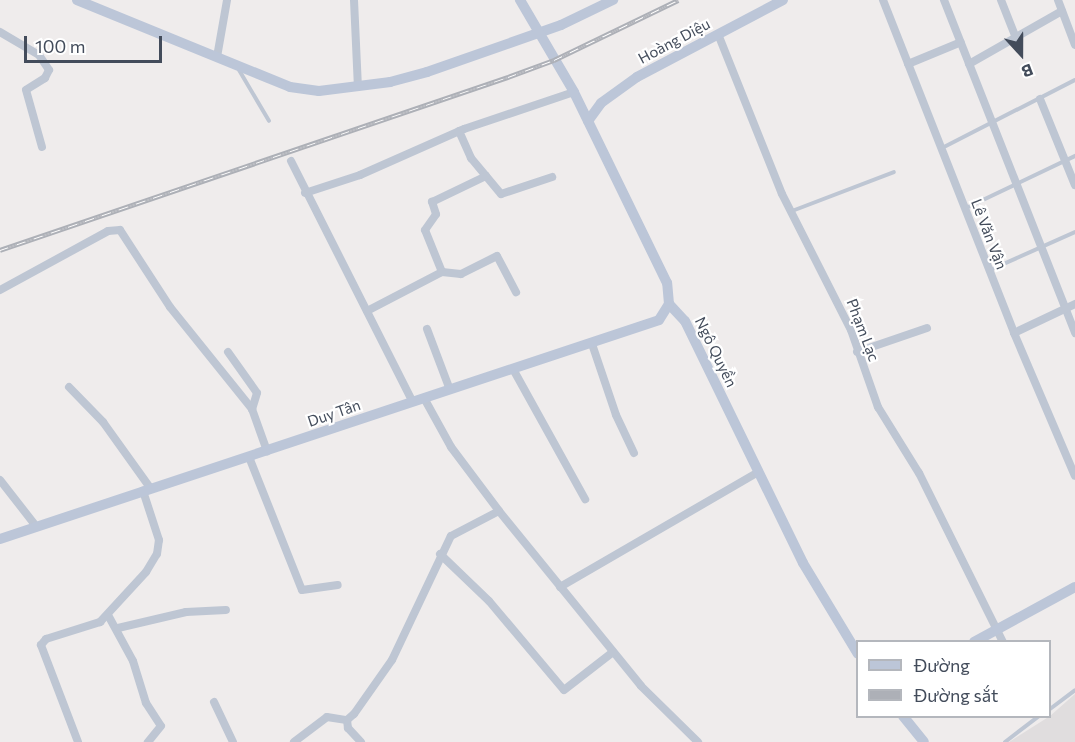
<!DOCTYPE html>
<html>
<head>
<meta charset="utf-8">
<style>
	body { margin:0 }
	#map { position:relative; width:1075px; height:742px; overflow:hidden; background:#efecec; font-family:Commissioner,sans-serif }
	div>[style] { position:absolute }
	[style*='--x'] { left:calc(var(--x)*1px); top:calc(var(--y)*1px); width:calc(var(--w)*1px); rotate:calc(var(--a)*1deg) }
	.education>* { inset:0; background:#e0ddde }
	.lane>* { height:4px; margin:-2px; padding:0 2px; transform-origin:2px; border-radius:2px; background:#bec6d3 }
	.street>* { height:8px; margin:-4px; padding:0 4px; transform-origin:4px; border-radius:4px; background:#bec6d3 }
	.secondary>* { height:10px; margin:-5px; padding:0 5px; transform-origin:5px; border-radius:5px; background:#bcc6d8 }
	.rail>* { height:5px; margin-top:-2.5px; transform-origin:0; background:repeating-linear-gradient(90deg,#fff 0 9px,#adb0b7 0 18px); box-sizing:border-box; border-block:2px solid #adb0b7 }
	span { translate:-50% -50%; white-space:nowrap; text-align:center; line-height:1.15; -webkit-text-stroke:4.5px #fff; paint-order:stroke }
	.street-label { font-size:15px; color:#434c5b }
	.legend { position:absolute; left:856px; top:640px; width:195px; height:78px; box-sizing:border-box; background:#fff; border:2px solid #b4b7bd; margin:0; padding:8px 10px; list-style:none; font-size:18px; color:#434c5b }
	.legend li { display:flex; align-items:center; gap:12px; height:30px }
	.legend b { width:30px; border:2px solid #b4b7bd }
	.north { position:absolute; left:991px; top:24px; width:60px; height:60px; -webkit-text-stroke:4px #fff; paint-order:stroke; rotate:159deg; font-size:16px; font-weight:700; line-height:24px; text-align:center; color:#434c5b }
	.north::after { content:''; display:block; margin:auto; width:21px; height:27px; background:#434c5b; clip-path:polygon(50% 0,100% 100%,50% 72%,0 100%) }
	.scale { position:absolute; left:24px; top:36px; width:138px; height:27px; box-sizing:border-box; border:3px solid #434c5b; border-top:0; padding-left:8px; font-size:18px; line-height:21px; white-space:nowrap; color:#434c5b; -webkit-text-stroke:4px #fff; paint-order:stroke }
</style>
</head>
<body>
<div id="map">
	<div class="education">
		<i style="clip-path:polygon(1075px 694px,1075px 742px,1009px 742px,1050px 716px)"></i>
	</div>
	<div class="lane">
		<i style="--x:239;--y:70;--w:59;--a:59.5"></i>
		<i style="--x:942;--y:148;--w:149;--a:-27.1"></i>
		<i style="--x:966;--y:208;--w:121;--a:-25.5"></i>
		<i style="--x:792;--y:211;--w:109;--a:-20.9"></i>
		<i style="--x:990;--y:270;--w:93;--a:-24.1"></i>
		<i style="--x:1050;--y:709;--w:31;--a:-37"></i>
		<i style="--x:1005;--y:742;--w:43;--a:-37.4"></i>
	</div>
	<div class="street">
		<i style="--x:354;--y:0;--w:87;--a:87.4"></i>
		<i style="--x:883;--y:0;--w:358;--a:68.5"></i>
		<i style="--x:1014;--y:333;--w:155;--a:66.9"></i>
		<i style="--x:944;--y:0;--w:358;--a:68.5"></i>
		<i style="--x:1001;--y:0;--w:41;--a:68.5"></i>
		<i style="--x:1058;--y:0;--w:48;--a:69.3"></i>
		<i style="--x:0;--y:32;--w:45;--a:30.5"></i>
		<i style="--x:39;--y:55;--w:18;--a:56"></i>
		<i style="--x:49;--y:70;--w:9;--a:117"></i>
		<i style="--x:45;--y:78;--w:22;--a:148"></i>
		<i style="--x:26;--y:90;--w:59;--a:74.3"></i>
		<i style="--x:718;--y:34;--w:172;--a:68.2"></i>
		<i style="--x:782;--y:194;--w:153;--a:63.1"></i>
		<i style="--x:851;--y:330;--w:82;--a:70.7"></i>
		<i style="--x:878;--y:407;--w:78;--a:58.2"></i>
		<i style="--x:919;--y:473;--w:189;--a:63.6"></i>
		<i style="--x:217;--y:57;--w:58;--a:-80"></i>
		<i style="--x:908;--y:64;--w:57;--a:-22.5"></i>
		<i style="--x:969;--y:64;--w:107;--a:-29.7"></i>
		<i style="--x:1040;--y:99;--w:93;--a:67.9"></i>
		<i style="--x:459;--y:131;--w:30;--a:66"></i>
		<i style="--x:471;--y:158;--w:47;--a:50.2"></i>
		<i style="--x:501;--y:194;--w:54;--a:-18.4"></i>
		<i style="--x:291;--y:161;--w:270;--a:63.2"></i>
		<i style="--x:305;--y:193;--w:58;--a:-18.1"></i>
		<i style="--x:360;--y:175;--w:114;--a:-23.9"></i>
		<i style="--x:464;--y:129;--w:116;--a:-18.6"></i>
		<i style="--x:442;--y:272;--w:19;--a:6"></i>
		<i style="--x:461;--y:274;--w:40;--a:-26.6"></i>
		<i style="--x:497;--y:256;--w:41;--a:62.2"></i>
		<i style="--x:0;--y:290;--w:123;--a:-28.6"></i>
		<i style="--x:108;--y:231;--w:12;--a:-5"></i>
		<i style="--x:120;--y:230;--w:92;--a:57"></i>
		<i style="--x:170;--y:307;--w:131;--a:51.2"></i>
		<i style="--x:252;--y:409;--w:45;--a:70.3"></i>
		<i style="--x:367;--y:311;--w:85;--a:-27.5"></i>
		<i style="--x:442;--y:272;--w:45;--a:-112"></i>
		<i style="--x:425;--y:230;--w:19;--a:-55"></i>
		<i style="--x:436;--y:214;--w:13;--a:-108"></i>
		<i style="--x:432;--y:202;--w:60;--a:-25.7"></i>
		<i style="--x:427;--y:329;--w:65;--a:69.3"></i>
		<i style="--x:1014;--y:333;--w:68;--a:-25.4"></i>
		<i style="--x:592;--y:344;--w:75;--a:71.3"></i>
		<i style="--x:616;--y:415;--w:42;--a:64.7"></i>
		<i style="--x:228;--y:352;--w:50;--a:54.7"></i>
		<i style="--x:257;--y:393;--w:17;--a:107"></i>
		<i style="--x:857;--y:352;--w:74;--a:-18.9"></i>
		<i style="--x:513;--y:369;--w:149;--a:61"></i>
		<i style="--x:69;--y:387;--w:49;--a:45.8"></i>
		<i style="--x:103;--y:422;--w:82;--a:54.4"></i>
		<i style="--x:424;--y:398;--w:56;--a:61.1"></i>
		<i style="--x:451;--y:447;--w:80;--a:53.1"></i>
		<i style="--x:499;--y:511;--w:225;--a:50.9"></i>
		<i style="--x:641;--y:686;--w:80;--a:44.5"></i>
		<i style="--x:249;--y:457;--w:143;--a:68.3"></i>
		<i style="--x:302;--y:590;--w:36;--a:-8"></i>
		<i style="--x:0;--y:480;--w:58;--a:52"></i>
		<i style="--x:440;--y:554;--w:68;--a:43.8"></i>
		<i style="--x:489;--y:601;--w:116;--a:49.9"></i>
		<i style="--x:564;--y:690;--w:62;--a:-37.8"></i>
		<i style="--x:560;--y:587;--w:228;--a:-30.1"></i>
		<i style="--x:108;--y:615;--w:52;--a:61.5"></i>
		<i style="--x:133;--y:661;--w:44;--a:72.8"></i>
		<i style="--x:146;--y:703;--w:27;--a:57"></i>
		<i style="--x:161;--y:726;--w:21;--a:129"></i>
		<i style="--x:118;--y:628;--w:70;--a:-13.2"></i>
		<i style="--x:186;--y:612;--w:40;--a:-2.9"></i>
		<i style="--x:214;--y:702;--w:44;--a:64.6"></i>
		<i style="--x:347;--y:720;--w:8;--a:83"></i>
		<i style="--x:348;--y:728;--w:19;--a:47"></i>
		<i style="--x:78;--y:742;--w:104;--a:-110.9"></i>
		<i style="--x:41;--y:645;--w:8;--a:-50"></i>
		<i style="--x:46;--y:639;--w:57;--a:-17.5"></i>
		<i style="--x:100;--y:622;--w:68;--a:-47.4"></i>
		<i style="--x:146;--y:572;--w:21;--a:-59"></i>
		<i style="--x:157;--y:554;--w:14;--a:-82"></i>
		<i style="--x:159;--y:540;--w:52;--a:-108.1"></i>
		<i style="--x:294;--y:742;--w:41;--a:-37.1"></i>
		<i style="--x:327;--y:717;--w:20;--a:9"></i>
		<i style="--x:347;--y:720;--w:9;--a:-41"></i>
		<i style="--x:354;--y:714;--w:66;--a:-54.9"></i>
		<i style="--x:392;--y:660;--w:137;--a:-64.6"></i>
		<i style="--x:451;--y:536;--w:54;--a:-27.5"></i>
	</div>
	<div class="secondary">
		<i style="--x:77;--y:0;--w:230;--a:22.2"></i>
		<i style="--x:290;--y:87;--w:29;--a:8"></i>
		<i style="--x:319;--y:91;--w:72;--a:-7.2"></i>
		<i style="--x:390;--y:82;--w:38;--a:-15"></i>
		<i style="--x:427;--y:72;--w:142;--a:-19.3"></i>
		<i style="--x:561;--y:25;--w:58;--a:-25.7"></i>
		<i style="--x:588;--y:121;--w:22;--a:-54"></i>
		<i style="--x:601;--y:103;--w:44;--a:-35.8"></i>
		<i style="--x:637;--y:77;--w:165;--a:-27.8"></i>
		<i style="--x:669;--y:304;--w:23;--a:47"></i>
		<i style="--x:685;--y:321;--w:269;--a:64"></i>
		<i style="--x:803;--y:563;--w:106;--a:58.9"></i>
		<i style="--x:0;--y:539;--w:694;--a:-18.38"></i>
		<i style="--x:659;--y:320;--w:19;--a:-58"></i>
		<i style="--x:669;--y:304;--w:21;--a:-95"></i>
		<i style="--x:667;--y:283;--w:212;--a:-116"></i>
		<i style="--x:574;--y:92;--w:107;--a:-120.4"></i>
		<i style="--x:974;--y:642;--w:115;--a:-28.6"></i>
		<i style="--x:903;--y:716;--w:33;--a:51"></i>
	</div>
	<div class="rail">
		<i style="--x:0;--y:250;--w:537;--a:-18.81"></i>
		<i style="--x:508;--y:77;--w:49;--a:-20.3"></i>
		<i style="--x:554;--y:60;--w:138;--a:-25.8"></i>
	</div>
	<div class="street-label">
		<span style="left:674px;top:41px;rotate:-28deg">Hoàng Diệu</span>
		<span style="left:989px;top:234px;rotate:69deg">Lê Văn Vận</span>
		<span style="left:863px;top:330px;rotate:69deg">Phạm Lạc</span>
		<span style="left:716px;top:352px;rotate:64deg">Ngô Quyền</span>
		<span style="left:334px;top:413px;rotate:-19deg">Duy Tân</span>
	</div>
	<ul class="legend">
	<li><b style="height:8px;background:#bcc6d8"></b>Đường</li>
	<li><b style="height:8px;background:#adb0b7"></b>Đường sắt</li>
	</ul>
	<div class="north">B</div>
	<div class="scale">100 m</div>
</div>
</body>
</html>
